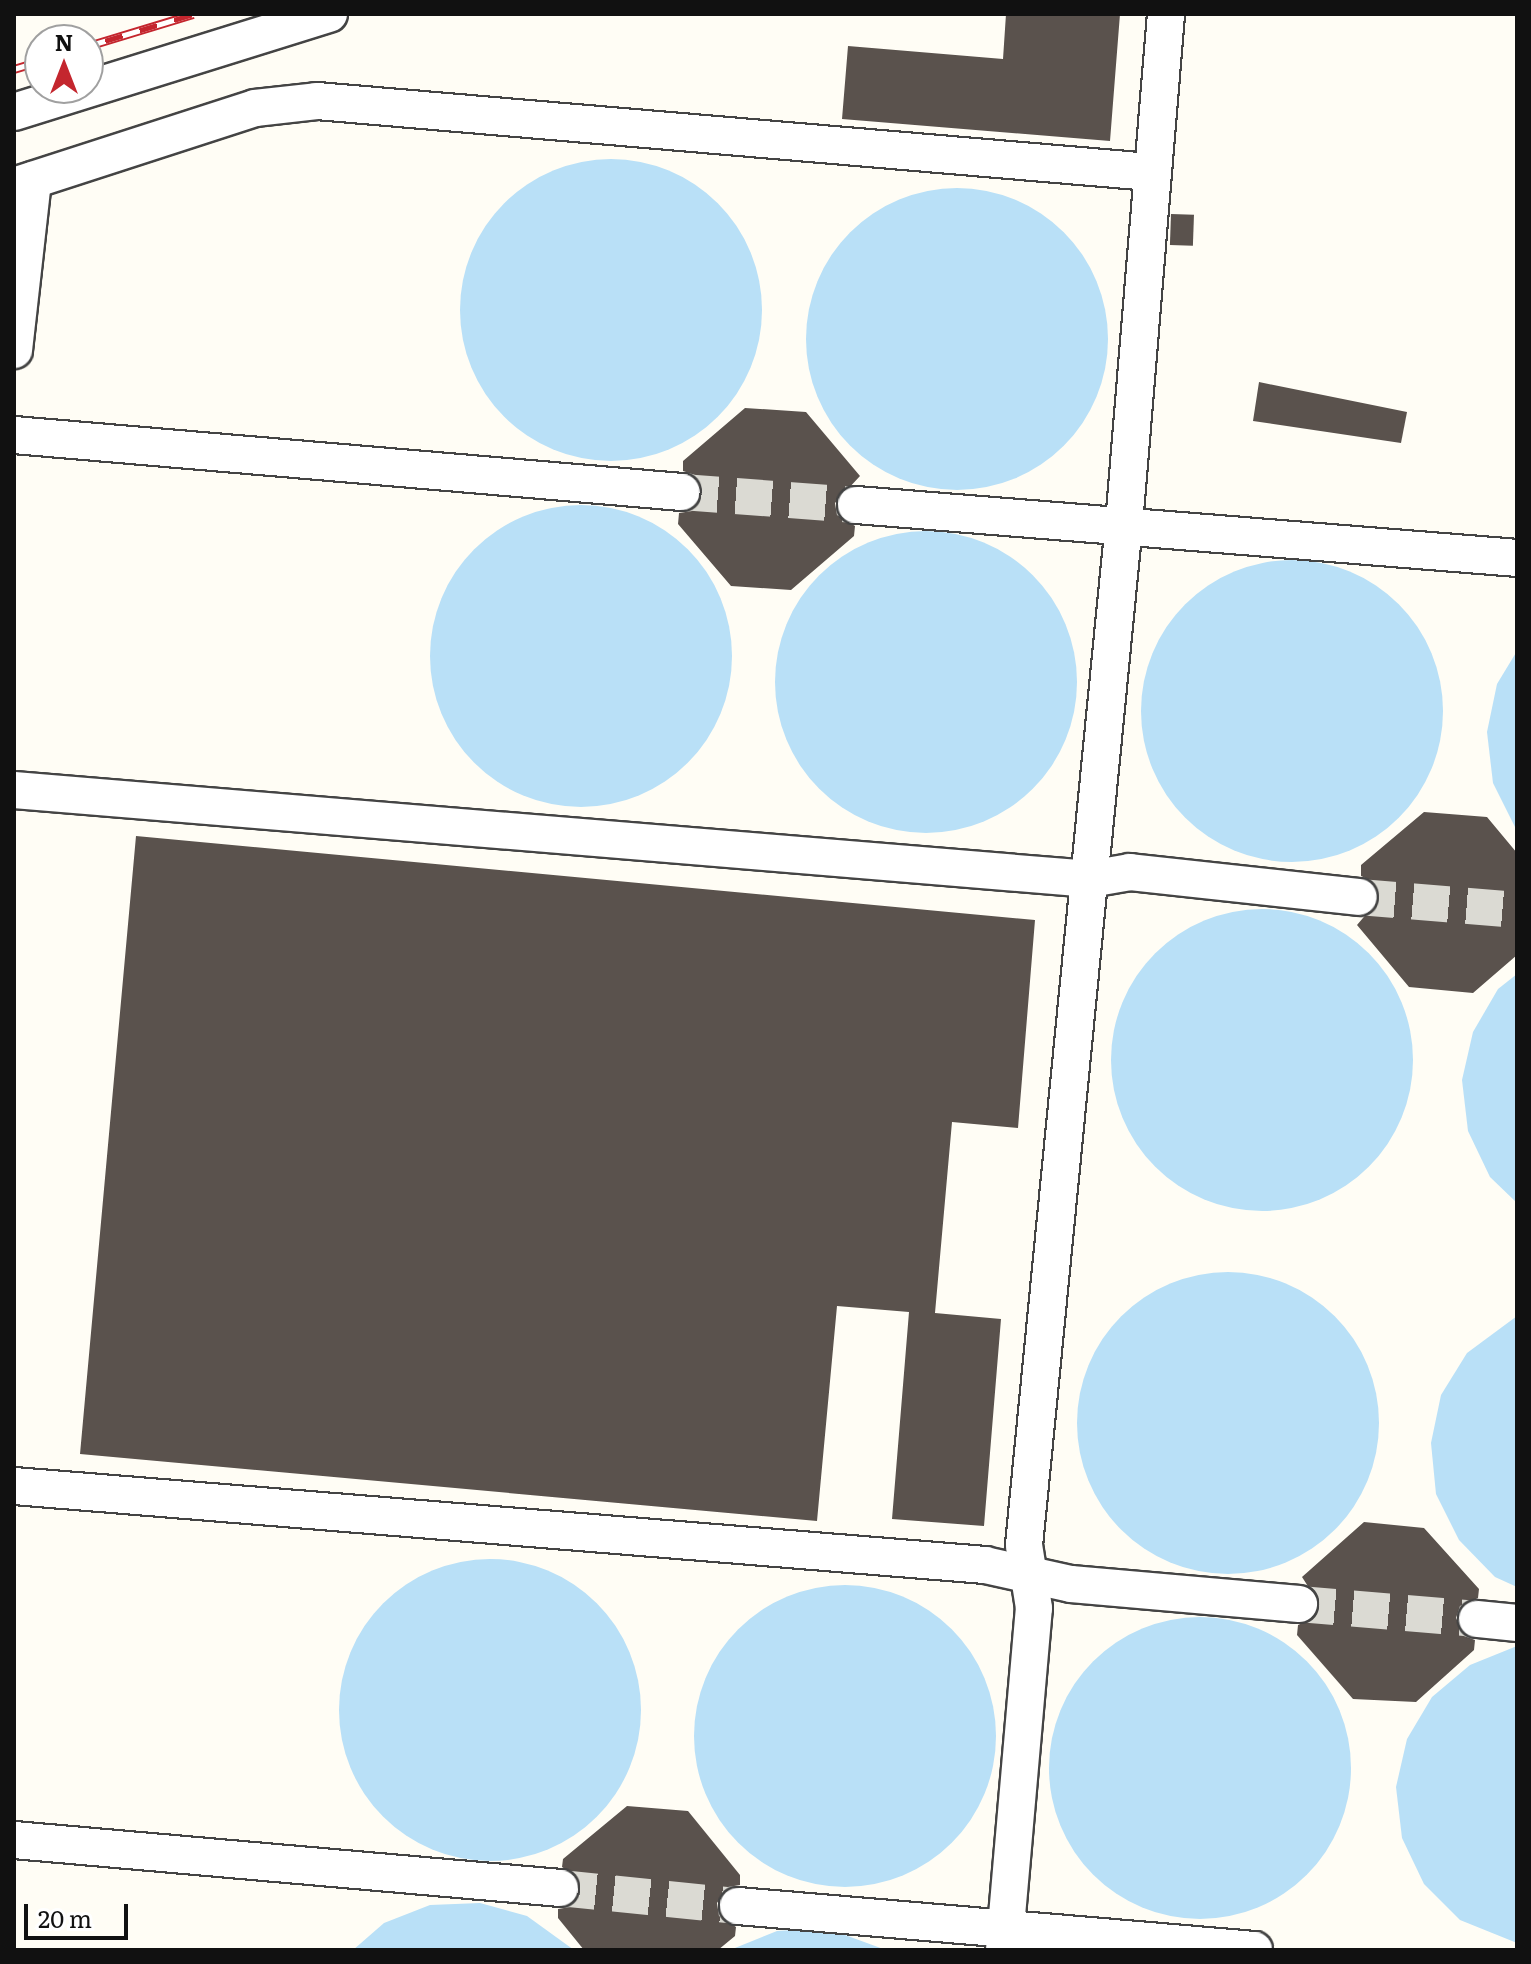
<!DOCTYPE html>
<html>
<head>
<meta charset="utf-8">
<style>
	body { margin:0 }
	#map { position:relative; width:1531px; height:1964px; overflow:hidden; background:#fffdf5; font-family:Literata,serif }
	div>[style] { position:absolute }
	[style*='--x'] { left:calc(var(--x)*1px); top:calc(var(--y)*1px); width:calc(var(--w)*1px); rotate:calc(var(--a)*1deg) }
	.water>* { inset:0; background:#b9e0f7 }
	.round { border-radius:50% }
	.building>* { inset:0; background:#5a524d; transform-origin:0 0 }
	.minor-tunnel>* { height:36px; margin-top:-18px; transform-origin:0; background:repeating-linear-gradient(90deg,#dbdad3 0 36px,transparent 0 54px) }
	.roads { filter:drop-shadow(2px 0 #444) drop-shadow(-2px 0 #444) drop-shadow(0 2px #444) drop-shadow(0 -2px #444) }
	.minor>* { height:36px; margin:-18px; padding:0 18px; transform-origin:18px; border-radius:18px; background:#fff }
	.rail>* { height:9px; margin-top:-4.5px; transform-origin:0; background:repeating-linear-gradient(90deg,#fff 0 18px,#c4262e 0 36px); box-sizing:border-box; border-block:2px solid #c4262e }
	span { translate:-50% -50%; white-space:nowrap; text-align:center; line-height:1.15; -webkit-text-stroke:8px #fff; paint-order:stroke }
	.frame { position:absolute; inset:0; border:16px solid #111; pointer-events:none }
	.north { position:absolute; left:24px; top:24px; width:80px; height:80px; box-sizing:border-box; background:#fff; border:2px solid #a0a0a0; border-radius:50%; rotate:0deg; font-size:22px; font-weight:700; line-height:32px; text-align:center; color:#111 }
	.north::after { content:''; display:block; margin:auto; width:28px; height:36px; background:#c4262e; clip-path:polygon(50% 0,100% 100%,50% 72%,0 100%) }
	.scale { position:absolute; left:24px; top:1904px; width:104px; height:36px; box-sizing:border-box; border:4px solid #111; border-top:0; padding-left:10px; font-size:24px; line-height:28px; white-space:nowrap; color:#111; -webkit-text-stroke:6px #fff; paint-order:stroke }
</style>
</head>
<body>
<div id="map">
	<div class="water">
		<i class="round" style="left:460px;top:159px;width:302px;height:302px"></i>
		<i class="round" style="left:806px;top:188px;width:302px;height:302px"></i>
		<i class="round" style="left:430px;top:505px;width:302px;height:302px"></i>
		<i class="round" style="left:775px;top:531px;width:302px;height:302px"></i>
		<i class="round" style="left:1141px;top:560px;width:302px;height:302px"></i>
		<i style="clip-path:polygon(1517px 651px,1517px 831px,1493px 783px,1487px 732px,1497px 684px)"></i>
		<i class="round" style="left:1111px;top:909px;width:302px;height:302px"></i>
		<i style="clip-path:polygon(1517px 974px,1517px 1203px,1490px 1177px,1468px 1131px,1462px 1080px,1473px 1032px,1498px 989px)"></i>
		<i class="round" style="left:1077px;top:1272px;width:302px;height:302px"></i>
		<i style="clip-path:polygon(1517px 1316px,1517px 1587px,1495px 1577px,1459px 1540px,1436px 1494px,1431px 1443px,1441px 1395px,1467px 1353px)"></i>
		<i class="round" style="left:339px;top:1559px;width:302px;height:302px"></i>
		<i class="round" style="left:694px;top:1585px;width:302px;height:302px"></i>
		<i class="round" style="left:1049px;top:1617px;width:302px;height:302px"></i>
		<i style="clip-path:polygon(1517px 1646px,1517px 1943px,1460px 1920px,1424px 1884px,1402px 1838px,1396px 1787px,1407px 1739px,1432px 1697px,1470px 1665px)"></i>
		<i style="clip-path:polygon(480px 1903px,527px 1916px,574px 1950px,353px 1950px,384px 1923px,430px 1905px)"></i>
		<i style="clip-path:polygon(826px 1928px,886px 1950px,730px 1950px,777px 1931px)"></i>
	</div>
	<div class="building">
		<i style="clip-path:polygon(1006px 14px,1120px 14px,1110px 141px,842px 119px,848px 46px,1003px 59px)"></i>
		<i style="left:1171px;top:214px;width:23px;height:31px;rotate:2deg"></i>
		<i style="clip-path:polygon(1259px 382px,1407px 412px,1401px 443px,1253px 421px)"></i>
		<i style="clip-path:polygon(745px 408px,806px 412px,860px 476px,835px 503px,837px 515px,855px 526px,854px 536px,791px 590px,731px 586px,678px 524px,679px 513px,692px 511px,703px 495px,695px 475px,683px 471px,683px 461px)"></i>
		<i style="clip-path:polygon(1424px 812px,1487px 817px,1517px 853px,1517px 955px,1473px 993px,1409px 987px,1357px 925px,1380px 898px,1372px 881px,1361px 876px,1361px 865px)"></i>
		<i style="clip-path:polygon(136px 836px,1035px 920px,1018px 1128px,952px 1122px,935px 1313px,1001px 1319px,984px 1526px,892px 1519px,909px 1312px,837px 1306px,817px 1521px,80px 1454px)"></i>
		<i style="clip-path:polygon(1364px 1522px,1424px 1528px,1479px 1589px,1478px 1598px,1460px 1606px,1456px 1618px,1464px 1636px,1475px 1640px,1474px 1650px,1416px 1702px,1353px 1699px,1297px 1635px,1298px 1625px,1316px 1617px,1320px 1605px,1302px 1577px)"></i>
		<i style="clip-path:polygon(627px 1806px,688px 1811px,740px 1875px,740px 1885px,728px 1887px,717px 1903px,719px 1916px,736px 1927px,735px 1936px,718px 1950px,584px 1950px,558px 1918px,558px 1909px,570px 1907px,581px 1891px,579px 1878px,562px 1867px,563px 1859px)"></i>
	</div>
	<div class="minor-tunnel">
		<i style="--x:682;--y:492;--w:174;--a:4.3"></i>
		<i style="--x:1359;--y:897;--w:159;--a:4.7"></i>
		<i style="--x:1299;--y:1604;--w:179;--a:4.8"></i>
		<i style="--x:560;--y:1888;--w:179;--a:5.8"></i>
	</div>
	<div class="roads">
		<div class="minor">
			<i style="--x:14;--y:112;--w:330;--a:-17.3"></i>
			<i style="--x:14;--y:186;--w:253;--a:-17.9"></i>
			<i style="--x:255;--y:108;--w:62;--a:-6.4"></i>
			<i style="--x:317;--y:101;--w:836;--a:4.87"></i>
			<i style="--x:14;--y:350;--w:171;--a:-83.6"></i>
			<i style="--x:14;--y:435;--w:670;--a:4.88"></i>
			<i style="--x:856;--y:505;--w:663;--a:4.58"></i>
			<i style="--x:14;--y:790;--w:1080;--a:4.73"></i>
			<i style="--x:1090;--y:879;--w:41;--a:-9.9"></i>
			<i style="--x:1130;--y:872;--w:230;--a:6.2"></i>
			<i style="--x:14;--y:1486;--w:974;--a:4.65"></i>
			<i style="--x:985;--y:1565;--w:88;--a:12.5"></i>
			<i style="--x:1071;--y:1584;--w:229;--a:5"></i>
			<i style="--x:1477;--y:1619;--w:40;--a:5.7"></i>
			<i style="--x:14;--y:1840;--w:548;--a:5.02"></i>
			<i style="--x:738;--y:1906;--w:518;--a:4.87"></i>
			<i style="--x:1004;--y:1950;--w:343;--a:-85"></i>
			<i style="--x:1034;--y:1608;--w:64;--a:-99"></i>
			<i style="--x:1024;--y:1545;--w:1026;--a:-84.41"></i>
			<i style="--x:1124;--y:524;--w:512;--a:-85.29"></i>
		</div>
	</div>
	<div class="rail">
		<i style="--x:88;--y:46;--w:110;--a:-16.9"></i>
		<i style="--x:14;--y:69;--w:27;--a:-17"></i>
	</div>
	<div class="frame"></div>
	<div class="north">N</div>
	<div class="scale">20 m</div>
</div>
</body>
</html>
